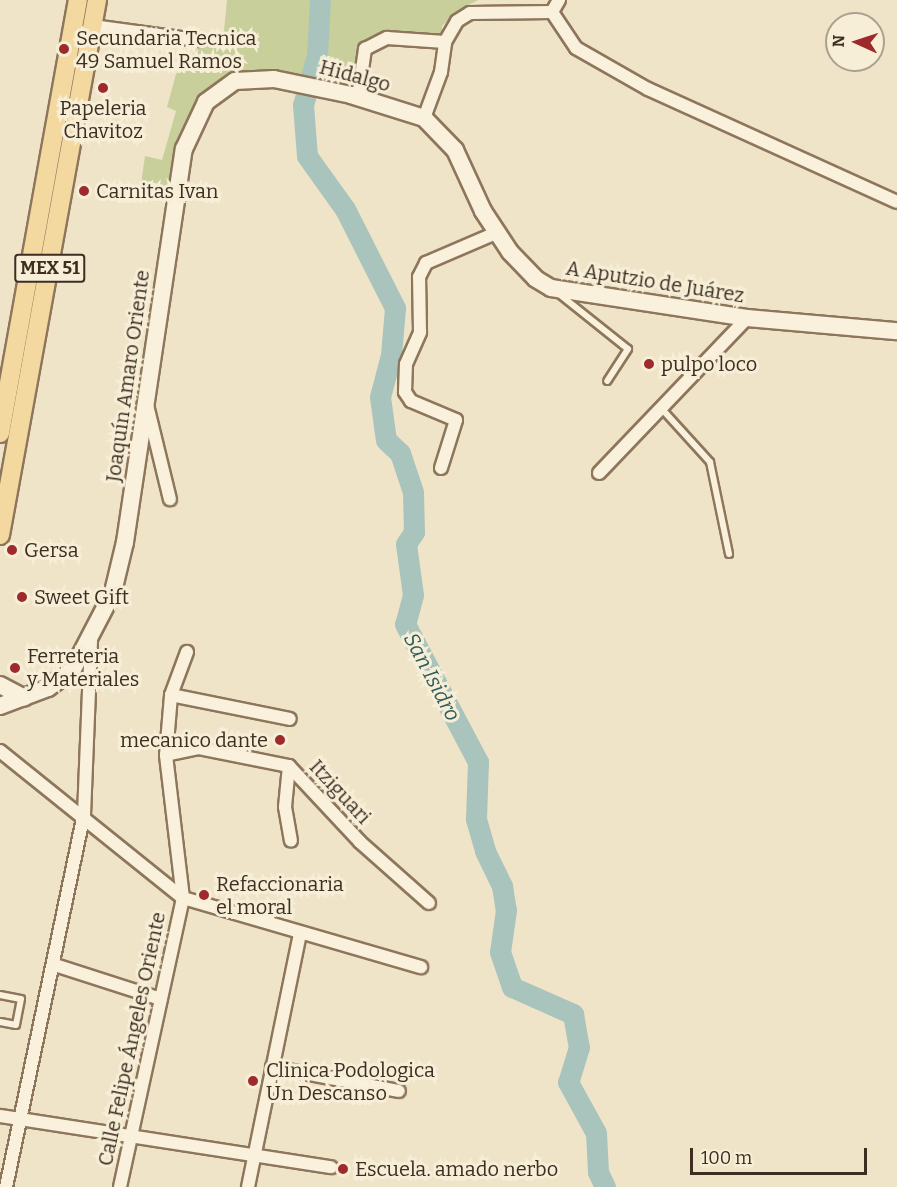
<!DOCTYPE html>
<html>
<head>
<meta charset="utf-8">
<style>
	body { margin:0 }
	#map { position:relative; width:897px; height:1187px; overflow:hidden; background:#f0e4c8; font-family:Bitter,serif }
	div>[style] { position:absolute }
	[style*='--x'] { left:calc(var(--x)*1px); top:calc(var(--y)*1px); width:calc(var(--w)*1px); rotate:calc(var(--a)*1deg) }
	.green>* { inset:0; background:#c9cf9b }
	.river>* { height:21px; margin:-10.5px; padding:0 10.5px; transform-origin:10.5px; border-radius:10.5px; background:#a9c4bc }
	.roads { filter:drop-shadow(2px 0 #8d765c) drop-shadow(-2px 0 #8d765c) drop-shadow(0 2px #8d765c) drop-shadow(0 -2px #8d765c) }
	.lane>* { height:6px; margin:-3px; padding:0 3px; transform-origin:3px; border-radius:3px; background:#faf1dc }
	.street>* { height:12px; margin:-6px; padding:0 6px; transform-origin:6px; border-radius:6px; background:#faf1dc }
	.secondary>* { height:16px; margin:-8px; padding:0 8px; transform-origin:8px; border-radius:8px; background:#faf1dc }
	.primary>* { height:18px; margin:-9px; padding:0 9px; transform-origin:9px; border-radius:9px; background:#f3d9a0 }
	.dots>* { width:16px; height:16px; translate:-50% -50%; box-sizing:border-box; border:3px solid #f7eed8; border-radius:50% }
	span { translate:-50% -50%; white-space:nowrap; text-align:center; line-height:1.15; -webkit-text-stroke:6px #f7eed8; paint-order:stroke }
	.shield-label span { padding:2px 4px; background:#f7eed8; border:2px solid; border-radius:4px; -webkit-text-stroke-width:0 }
	.shield-label { font-size:18px; color:#3d2e20; font-weight:700 }
	.poi-label { font-size:20px; color:#3d2e20 }
	.left { translate:0 -50%; text-align:left }
	.right { translate:-100% -50%; text-align:right }
	.street-label { font-size:20px; color:#3d2e20 }
	.water-label { font-size:21px; color:#2f5d5a; font-style:italic }
	.north { position:absolute; left:825px; top:12px; width:60px; height:60px; box-sizing:border-box; background:#f7eed8; border:2px solid #ada18e; border-radius:50%; rotate:273deg; font-size:16px; font-weight:700; line-height:24px; text-align:center; color:#3d2e20 }
	.north::after { content:''; display:block; margin:auto; width:21px; height:27px; background:#9e2a2b; clip-path:polygon(50% 0,100% 100%,50% 72%,0 100%) }
	.scale { position:absolute; left:690px; top:1148px; width:177px; height:27px; box-sizing:border-box; border:3px solid #3d2e20; border-top:0; padding-left:8px; font-size:18px; line-height:21px; white-space:nowrap; color:#3d2e20; -webkit-text-stroke:4px #f7eed8; paint-order:stroke }
</style>
</head>
<body>
<div id="map">
	<div class="green">
		<i style="clip-path:polygon(227px 0,478px 0,456px 12px,442px 26px,442px 35px,385px 31px,360px 44px,351px 83px,229px 71px,195px 103px,178px 140px,168px 197px,140px 191px,145px 156px,162px 160px,176px 111px,167px 107px,176px 74px,209px 35px,223px 40px)"></i>
	</div>
	<div class="river">
		<i style="--x:320;--y:0;--w:55;--a:93.1"></i>
		<i style="--x:317;--y:55;--w:52;--a:105.6"></i>
		<i style="--x:303;--y:105;--w:51;--a:85.5"></i>
		<i style="--x:307;--y:156;--w:65;--a:54.4"></i>
		<i style="--x:345;--y:209;--w:111;--a:63.2"></i>
		<i style="--x:395;--y:308;--w:47;--a:94.9"></i>
		<i style="--x:391;--y:355;--w:43;--a:104.7"></i>
		<i style="--x:380;--y:397;--w:43;--a:82.1"></i>
		<i style="--x:386;--y:440;--w:19;--a:43"></i>
		<i style="--x:400;--y:453;--w:41;--a:71.6"></i>
		<i style="--x:413;--y:492;--w:40;--a:88.6"></i>
		<i style="--x:414;--y:532;--w:14;--a:124"></i>
		<i style="--x:406;--y:544;--w:51;--a:82.2"></i>
		<i style="--x:413;--y:595;--w:30;--a:105"></i>
		<i style="--x:405;--y:624;--w:156;--a:62.1"></i>
		<i style="--x:478;--y:762;--w:57;--a:92"></i>
		<i style="--x:476;--y:819;--w:33;--a:74"></i>
		<i style="--x:485;--y:851;--w:39;--a:64"></i>
		<i style="--x:502;--y:886;--w:24;--a:81"></i>
		<i style="--x:506;--y:910;--w:42;--a:98.1"></i>
		<i style="--x:500;--y:952;--w:37;--a:71"></i>
		<i style="--x:512;--y:987;--w:67;--a:23.9"></i>
		<i style="--x:573;--y:1014;--w:34;--a:80"></i>
		<i style="--x:579;--y:1047;--w:37;--a:107"></i>
		<i style="--x:568;--y:1082;--w:58;--a:61.2"></i>
		<i style="--x:596;--y:1133;--w:39;--a:87"></i>
		<i style="--x:598;--y:1172;--w:17;--a:65"></i>
	</div>
	<div class="roads">
		<div class="lane">
			<i style="--x:559;--y:294;--w:88;--a:38.6"></i>
			<i style="--x:628;--y:349;--w:38;--a:123"></i>
			<i style="--x:661;--y:408;--w:73;--a:47.8"></i>
			<i style="--x:710;--y:462;--w:94;--a:78.3"></i>
			<i style="--x:0;--y:995;--w:21;--a:11"></i>
			<i style="--x:21;--y:999;--w:26;--a:101"></i>
			<i style="--x:16;--y:1025;--w:16;--a:-169"></i>
		</div>
		<div class="street">
			<i style="--x:552;--y:12;--w:43;--a:56.3"></i>
			<i style="--x:576;--y:48;--w:83;--a:29.7"></i>
			<i style="--x:648;--y:89;--w:273;--a:24.4"></i>
			<i style="--x:93;--y:26;--w:105;--a:7.7"></i>
			<i style="--x:358;--y:97;--w:49;--a:-81.7"></i>
			<i style="--x:365;--y:49;--w:25;--a:-27"></i>
			<i style="--x:387;--y:38;--w:58;--a:3.9"></i>
			<i style="--x:424;--y:118;--w:49;--a:-69.7"></i>
			<i style="--x:441;--y:72;--w:30;--a:-82"></i>
			<i style="--x:445;--y:42;--w:24;--a:-60"></i>
			<i style="--x:457;--y:21;--w:15;--a:-32"></i>
			<i style="--x:470;--y:13;--w:82;--a:-0.7"></i>
			<i style="--x:552;--y:12;--w:14;--a:-60"></i>
			<i style="--x:147;--y:405;--w:97;--a:76.3"></i>
			<i style="--x:441;--y:468;--w:50;--a:-72.6"></i>
			<i style="--x:456;--y:420;--w:49;--a:-157.1"></i>
			<i style="--x:411;--y:401;--w:11;--a:-124"></i>
			<i style="--x:405;--y:392;--w:28;--a:-88"></i>
			<i style="--x:406;--y:364;--w:35;--a:-66"></i>
			<i style="--x:420;--y:332;--w:55;--a:-91"></i>
			<i style="--x:419;--y:277;--w:16;--a:-63"></i>
			<i style="--x:426;--y:263;--w:76;--a:-23.2"></i>
			<i style="--x:599;--y:473;--w:214;--a:-46.3"></i>
			<i style="--x:171;--y:695;--w:121;--a:11.4"></i>
			<i style="--x:0;--y:751;--w:235;--a:38.8"></i>
			<i style="--x:183;--y:898;--w:248;--a:16.2"></i>
			<i style="--x:166;--y:755;--w:34;--a:-12"></i>
			<i style="--x:199;--y:748;--w:92;--a:11.3"></i>
			<i style="--x:289;--y:766;--w:104;--a:46.9"></i>
			<i style="--x:360;--y:842;--w:92;--a:41.5"></i>
			<i style="--x:289;--y:766;--w:41;--a:95.6"></i>
			<i style="--x:285;--y:807;--w:34;--a:80"></i>
			<i style="--x:55;--y:965;--w:111;--a:17.8"></i>
			<i style="--x:272;--y:1067;--w:129;--a:10.7"></i>
			<i style="--x:0;--y:1116;--w:335;--a:8.8"></i>
			<i style="--x:6;--y:1187;--w:380;--a:-78.2"></i>
			<i style="--x:84;--y:815;--w:174;--a:-87.7"></i>
			<i style="--x:120;--y:1187;--w:296;--a:-77.7"></i>
			<i style="--x:183;--y:898;--w:144;--a:-96.8"></i>
			<i style="--x:166;--y:755;--w:60;--a:-85.2"></i>
			<i style="--x:171;--y:695;--w:46;--a:-69.6"></i>
			<i style="--x:248;--y:1187;--w:259;--a:-78.4"></i>
		</div>
		<div class="secondary">
			<i style="--x:0;--y:685;--w:27;--a:28"></i>
			<i style="--x:0;--y:706;--w:51;--a:-20.6"></i>
			<i style="--x:48;--y:688;--w:31;--a:-37"></i>
			<i style="--x:73;--y:669;--w:87;--a:-62.5"></i>
			<i style="--x:113;--y:592;--w:51;--a:-76.5"></i>
			<i style="--x:125;--y:542;--w:397;--a:-81.5"></i>
			<i style="--x:184;--y:149;--w:52;--a:-64.9"></i>
			<i style="--x:206;--y:102;--w:36;--a:-36"></i>
			<i style="--x:235;--y:81;--w:39;--a:-3"></i>
			<i style="--x:274;--y:79;--w:79;--a:11.7"></i>
			<i style="--x:351;--y:95;--w:77;--a:17.5"></i>
			<i style="--x:424;--y:118;--w:45;--a:45.9"></i>
			<i style="--x:455;--y:150;--w:67;--a:65.3"></i>
			<i style="--x:483;--y:211;--w:49;--a:56.6"></i>
			<i style="--x:510;--y:252;--w:37;--a:46"></i>
			<i style="--x:536;--y:279;--w:17;--a:31"></i>
			<i style="--x:551;--y:288;--w:198;--a:8.7"></i>
			<i style="--x:747;--y:318;--w:151;--a:5"></i>
		</div>
		<div class="primary">
			<i style="--x:0;--y:433;--w:440;--a:-79.8"></i>
			<i style="--x:0;--y:535;--w:544;--a:-79.72"></i>
		</div>
	</div>
	<div class="dots">
		<i style="left:64px;top:49px;background:#9e2a2b"></i>
		<i style="left:103px;top:88px;background:#9e2a2b"></i>
		<i style="left:84px;top:191px;background:#9e2a2b"></i>
		<i style="left:649px;top:364px;background:#9e2a2b"></i>
		<i style="left:12px;top:550px;background:#9e2a2b"></i>
		<i style="left:22px;top:597px;background:#9e2a2b"></i>
		<i style="left:15px;top:668px;background:#9e2a2b"></i>
		<i style="left:280px;top:740px;background:#9e2a2b"></i>
		<i style="left:204px;top:895px;background:#9e2a2b"></i>
		<i style="left:253px;top:1081px;background:#9e2a2b"></i>
		<i style="left:343px;top:1169px;background:#9e2a2b"></i>
	</div>
	<div class="shield-label">
		<span style="left:50px;top:268px">MEX 51</span>
	</div>
	<div class="poi-label">
		<span class="left" style="left:76px;top:50px">Secundaria Tecnica<br>49 Samuel Ramos</span>
		<span style="left:103px;top:120px">Papeleria<br>Chavitoz</span>
		<span class="left" style="left:96px;top:191px">Carnitas Ivan</span>
		<span class="left" style="left:661px;top:364px">pulpo loco</span>
		<span class="left" style="left:24px;top:550px">Gersa</span>
		<span class="left" style="left:34px;top:597px">Sweet Gift</span>
		<span class="left" style="left:27px;top:668px">Ferreteria<br>y Materiales</span>
		<span class="right" style="left:268px;top:740px">mecanico dante</span>
		<span class="left" style="left:216px;top:896px">Refaccionaria<br>el moral</span>
		<span class="left" style="left:266px;top:1082px">Clinica Podologica<br>Un Descanso</span>
		<span class="left" style="left:355px;top:1169px">Escuela. amado nerbo</span>
	</div>
	<div class="street-label">
		<span style="left:355px;top:76px;rotate:15deg">Hidalgo</span>
		<span style="left:655px;top:282px;rotate:9deg">A Aputzio de Juárez</span>
		<span style="left:128px;top:376px;rotate:-82deg">Joaquín Amaro Oriente</span>
		<span style="left:340px;top:792px;rotate:47deg">Itziguari</span>
		<span style="left:132px;top:1039px;rotate:-78deg">Calle Felipe Ángeles Oriente</span>
	</div>
	<div class="water-label">
		<span style="left:432px;top:677px;rotate:62deg">San Isidro</span>
	</div>
	<div class="north">N</div>
	<div class="scale">100 m</div>
</div>
</body>
</html>
